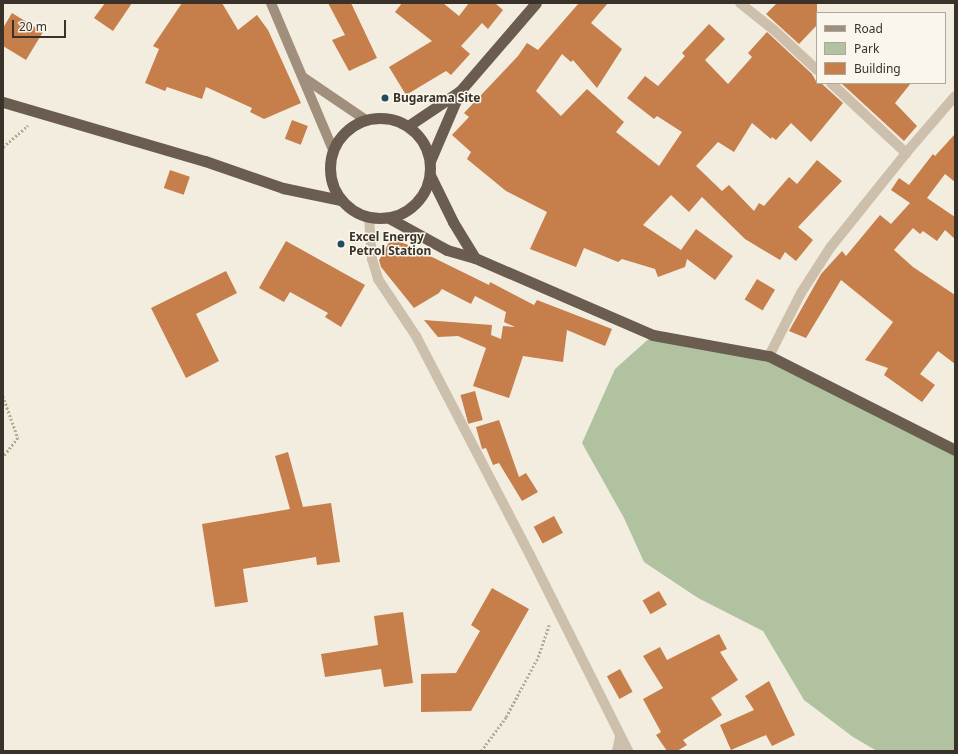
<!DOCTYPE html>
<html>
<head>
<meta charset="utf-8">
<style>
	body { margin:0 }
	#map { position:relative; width:958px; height:754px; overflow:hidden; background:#f3eddf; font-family:"Noto Sans",sans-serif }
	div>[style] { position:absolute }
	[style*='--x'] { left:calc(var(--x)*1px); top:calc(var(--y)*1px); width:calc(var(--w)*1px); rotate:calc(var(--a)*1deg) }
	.green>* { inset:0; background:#b0c29f }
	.building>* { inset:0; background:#c67e4b; transform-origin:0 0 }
	.path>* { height:2.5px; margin-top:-1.25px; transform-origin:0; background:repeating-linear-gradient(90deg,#b7aa95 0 2px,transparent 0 4px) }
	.minor>* { height:10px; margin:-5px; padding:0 5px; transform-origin:5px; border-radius:5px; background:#ccbfab }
	.secondary>* { height:10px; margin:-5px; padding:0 5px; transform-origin:5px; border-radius:5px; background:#9f8f7c }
	.trunk>* { height:11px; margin:-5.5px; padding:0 5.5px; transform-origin:5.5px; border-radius:5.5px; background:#6a5c4e }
	.trunk>.ring { margin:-5.5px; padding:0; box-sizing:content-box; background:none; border:11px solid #6a5c4e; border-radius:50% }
	.dots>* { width:11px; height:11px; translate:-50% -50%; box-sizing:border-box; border:2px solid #faf6ec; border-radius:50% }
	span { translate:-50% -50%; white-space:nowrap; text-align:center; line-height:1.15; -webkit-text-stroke:3px #faf6ec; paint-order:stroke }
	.poi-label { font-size:12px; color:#39322a; font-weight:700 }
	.left { translate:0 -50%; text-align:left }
	.frame { position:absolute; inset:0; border:4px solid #39322a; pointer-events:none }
	.legend { position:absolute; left:816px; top:12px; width:130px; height:72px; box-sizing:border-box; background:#faf6ec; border:1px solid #ada89e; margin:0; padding:5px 7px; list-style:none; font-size:12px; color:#39322a }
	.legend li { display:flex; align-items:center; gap:8px; height:20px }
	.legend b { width:20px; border:1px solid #ada89e }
	.scale { position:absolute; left:12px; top:20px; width:54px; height:18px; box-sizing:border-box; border:2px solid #39322a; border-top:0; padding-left:5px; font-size:12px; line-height:14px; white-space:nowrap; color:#39322a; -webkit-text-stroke:3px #faf6ec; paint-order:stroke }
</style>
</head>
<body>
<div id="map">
	<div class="green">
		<i style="clip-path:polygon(653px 335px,769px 356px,955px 450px,955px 751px,877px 751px,853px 737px,804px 700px,763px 631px,698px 598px,644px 562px,624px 518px,582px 443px,615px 369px)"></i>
	</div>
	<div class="building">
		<i style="clip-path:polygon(105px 3px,132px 3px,113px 31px,94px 18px)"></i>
		<i style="clip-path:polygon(182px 3px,222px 3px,238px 30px,257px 15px,268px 30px,301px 103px,264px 119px,250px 112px,252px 108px,206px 87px,202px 99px,167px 87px,165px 91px,145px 83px,159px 49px,153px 46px)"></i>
		<i style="clip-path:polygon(328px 3px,351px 3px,377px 58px,349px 71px,332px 40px,345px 35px)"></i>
		<i style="clip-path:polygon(402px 3px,443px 3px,459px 16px,469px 3px,495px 3px,503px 10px,488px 29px,482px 23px,461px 46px,470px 54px,451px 75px,446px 71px,406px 95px,389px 67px,432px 41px,395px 12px)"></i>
		<i style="clip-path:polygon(579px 3px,608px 3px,591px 23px,622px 49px,597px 88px,573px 60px,571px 62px,562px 54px,536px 91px,561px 116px,587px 89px,624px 122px,616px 132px,659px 166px,682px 132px,657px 116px,654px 119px,627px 98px,645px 76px,658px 86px,685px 56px,682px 53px,709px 24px,725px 39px,705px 60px,728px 84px,752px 57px,748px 53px,767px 32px,812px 74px,817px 83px,821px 83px,843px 103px,811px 142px,791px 123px,776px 140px,772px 137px,771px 139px,752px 123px,734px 152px,718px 142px,696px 166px,722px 191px,729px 185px,754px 211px,759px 203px,764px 206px,789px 177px,797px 184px,817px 160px,842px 181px,798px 227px,813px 240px,796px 261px,785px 252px,780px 260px,745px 239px,702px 197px,689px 212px,671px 195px,643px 225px,681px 250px,696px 229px,733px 256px,715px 280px,687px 259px,685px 267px,658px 277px,655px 269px,622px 259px,618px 262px,584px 248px,576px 267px,530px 249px,547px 212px,506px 191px,467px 159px,471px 152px,452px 135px,469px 117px,464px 113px,518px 56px,527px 43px,538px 50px)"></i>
		<i style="clip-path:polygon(777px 3px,817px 3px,817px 25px,799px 44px,766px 14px)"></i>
		<i style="clip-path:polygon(12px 13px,43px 32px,26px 60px,3px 46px,3px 28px)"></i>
		<i style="clip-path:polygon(841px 83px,911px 83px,895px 103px,917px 126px,904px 141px)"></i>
		<i style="left:292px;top:120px;width:17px;height:20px;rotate:21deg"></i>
		<i style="clip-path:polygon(955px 134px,955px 182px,945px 174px,927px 198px,955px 217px,955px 239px,945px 230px,937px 241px,923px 231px,920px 234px,913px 228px,894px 250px,913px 267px,955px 295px,955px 364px,938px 351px,920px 374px,935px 385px,922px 402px,884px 375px,888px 368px,865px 360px,893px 322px,841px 280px,806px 338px,789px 331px,821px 274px,842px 251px,846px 256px,880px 215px,891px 224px,910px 203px,891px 190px,899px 178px,909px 185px,933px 154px,935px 156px)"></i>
		<i style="left:170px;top:170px;width:21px;height:19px;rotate:19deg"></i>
		<i style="clip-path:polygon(391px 239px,432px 253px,428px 255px,489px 285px,490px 282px,534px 305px,537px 300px,612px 329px,605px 346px,567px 330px,563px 362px,523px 356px,509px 398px,473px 386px,486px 348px,458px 336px,438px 337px,424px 320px,492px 325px,491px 335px,501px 339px,503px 326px,515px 327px,504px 322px,506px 312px,475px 296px,471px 304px,442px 289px,439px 293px,414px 308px,381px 267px,379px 260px)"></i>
		<i style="clip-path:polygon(286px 241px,365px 285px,341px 327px,325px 317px,328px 313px,290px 292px,284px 302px,259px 288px)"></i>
		<i style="clip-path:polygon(226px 271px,237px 293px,196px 314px,219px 361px,186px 378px,151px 308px)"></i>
		<i style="left:757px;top:279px;width:21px;height:24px;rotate:31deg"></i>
		<i style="left:475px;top:391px;width:30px;height:15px;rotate:75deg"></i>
		<i style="clip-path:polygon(499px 420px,519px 477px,526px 473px,538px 492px,522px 501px,499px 463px,493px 465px,486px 448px,482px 449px,476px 427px)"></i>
		<i style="clip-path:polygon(288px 452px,303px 507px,331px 503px,340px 562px,317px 565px,316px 557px,243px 569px,248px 602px,215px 607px,202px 524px,290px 509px,275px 456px)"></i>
		<i style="left:554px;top:516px;width:19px;height:23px;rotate:62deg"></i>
		<i style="clip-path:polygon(492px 588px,529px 609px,471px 711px,421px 712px,421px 674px,456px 673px,480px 631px,471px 625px)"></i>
		<i style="left:659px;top:591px;width:16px;height:19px;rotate:60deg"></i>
		<i style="clip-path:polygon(403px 612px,413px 683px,384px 687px,381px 669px,325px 677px,321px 654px,378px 645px,374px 616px)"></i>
		<i style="clip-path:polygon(719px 634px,727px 649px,720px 652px,738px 680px,711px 698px,722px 715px,683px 740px,687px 745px,677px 751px,667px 751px,656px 735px,661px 732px,643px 699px,663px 688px,643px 656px,660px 647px,667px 660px)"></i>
		<i style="left:620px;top:669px;width:26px;height:15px;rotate:61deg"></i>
		<i style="clip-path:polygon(769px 681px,795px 735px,772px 746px,766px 735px,731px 750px,720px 725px,754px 710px,745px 696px)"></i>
	</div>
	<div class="path">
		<i style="--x:3;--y:147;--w:33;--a:-41"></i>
		<i style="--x:3;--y:396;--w:45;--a:70.3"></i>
		<i style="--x:18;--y:438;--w:24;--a:128"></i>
		<i style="--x:481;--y:751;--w:42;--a:-53.7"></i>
		<i style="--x:506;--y:717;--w:68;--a:-61.9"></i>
		<i style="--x:538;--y:657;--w:34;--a:-71"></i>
	</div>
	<div class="minor">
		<i style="--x:740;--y:3;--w:43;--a:38.5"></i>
		<i style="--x:774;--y:30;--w:59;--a:42.9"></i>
		<i style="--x:831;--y:83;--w:103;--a:43"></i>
		<i style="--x:369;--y:218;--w:41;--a:85.8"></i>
		<i style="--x:372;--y:259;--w:21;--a:73"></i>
		<i style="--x:378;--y:279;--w:69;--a:56.3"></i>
		<i style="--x:416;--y:336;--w:247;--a:62.5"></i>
		<i style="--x:530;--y:555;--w:219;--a:63.4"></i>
		<i style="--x:769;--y:356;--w:71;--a:-63.1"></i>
		<i style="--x:801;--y:293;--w:54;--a:-57.2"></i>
		<i style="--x:830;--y:248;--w:122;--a:-51.3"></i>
		<i style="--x:906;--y:153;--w:75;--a:-49.3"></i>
		<i style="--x:617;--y:751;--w:14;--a:-78"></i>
	</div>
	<div class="secondary">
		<i style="--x:271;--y:3;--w:160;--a:67.1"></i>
		<i style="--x:304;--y:78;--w:75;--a:34.1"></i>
	</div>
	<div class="trunk">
		<i style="--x:3;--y:102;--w:210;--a:16.3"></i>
		<i style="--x:205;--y:161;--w:83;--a:19.1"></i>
		<i style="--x:283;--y:188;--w:58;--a:11.9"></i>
		<i class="ring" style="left:330px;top:118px;width:89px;height:89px"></i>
		<i style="--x:408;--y:126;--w:63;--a:-33.9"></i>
		<i style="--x:460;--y:91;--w:116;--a:-49.2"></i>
		<i style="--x:430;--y:161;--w:76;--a:-66.8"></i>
		<i style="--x:430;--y:175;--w:52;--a:63.9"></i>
		<i style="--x:453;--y:222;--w:42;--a:58.6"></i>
		<i style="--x:389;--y:218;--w:66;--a:28.9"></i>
		<i style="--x:447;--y:250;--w:29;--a:16"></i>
		<i style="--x:475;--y:258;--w:194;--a:23.4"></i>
		<i style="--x:653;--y:335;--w:118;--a:10.3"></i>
		<i style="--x:769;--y:356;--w:208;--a:26.8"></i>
	</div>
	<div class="dots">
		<i style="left:385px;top:98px;background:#1f4d5b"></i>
		<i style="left:341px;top:244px;background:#1f4d5b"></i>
	</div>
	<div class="poi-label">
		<span class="left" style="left:393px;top:98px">Bugarama Site</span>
		<span class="left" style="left:349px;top:244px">Excel Energy<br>Petrol Station</span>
	</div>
	<div class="frame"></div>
	<ul class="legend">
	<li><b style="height:5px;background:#9f8f7c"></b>Road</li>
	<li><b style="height:11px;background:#b0c29f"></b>Park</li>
	<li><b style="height:11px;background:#c67e4b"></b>Building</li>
	</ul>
	<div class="scale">20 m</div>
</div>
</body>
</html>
